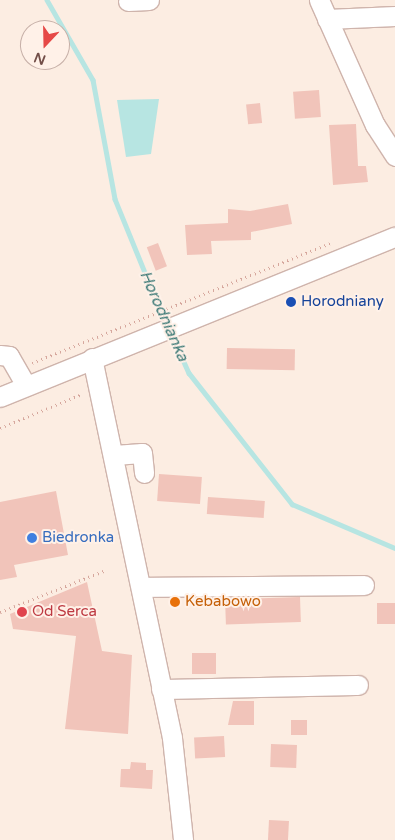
<!DOCTYPE html>
<html>
<head>
<meta charset="utf-8">
<style>
	body { margin:0 }
	#map { position:relative; width:395px; height:840px; overflow:hidden; background:#fcede2; font-family:"Varela Round",sans-serif }
	div>[style] { position:absolute }
	[style*='--x'] { left:calc(var(--x)*1px); top:calc(var(--y)*1px); width:calc(var(--w)*1px); rotate:calc(var(--a)*1deg) }
	.water>* { inset:0; background:#b7e5e2 }
	.stream>* { height:4.5px; margin:-2.25px; padding:0 2.25px; transform-origin:2.25px; border-radius:2.25px; background:#b7e5e2 }
	.building>* { inset:0; background:#f1c4ba; transform-origin:0 0 }
	.path>* { height:2.5px; margin-top:-1.25px; transform-origin:0; background:repeating-linear-gradient(90deg,#d6a79d 0 1px,transparent 0 5px) }
	.roads { filter:drop-shadow(1px 0 #cfb4ac) drop-shadow(-1px 0 #cfb4ac) drop-shadow(0 1px #cfb4ac) drop-shadow(0 -1px #cfb4ac) }
	.minor>* { height:19px; margin:-9.5px; padding:0 9.5px; transform-origin:9.5px; border-radius:9.5px; background:#fff }
	.dots>* { width:14px; height:14px; translate:-50% -50%; box-sizing:border-box; border:2px solid #fff1e8; border-radius:50% }
	span { translate:-50% -50%; white-space:nowrap; text-align:center; line-height:1.15; -webkit-text-stroke:4px #fff1e8; paint-order:stroke }
	.transit-label { font-size:15px; color:#164399 }
	.left { translate:0 -50%; text-align:left }
	.shop-label { font-size:15px; color:#366cbe }
	.food-label { font-size:15px; color:#c56008 }
	.health-label { font-size:15px; color:#be3a42 }
	.water-label { font-size:16px; color:#3c7976; font-style:italic }
	.north { position:absolute; left:20px; top:20px; width:50px; height:50px; box-sizing:border-box; background:#fff1e8; border:1px solid #c7b0a8; border-radius:50%; rotate:201deg; font-size:14px; font-weight:700; line-height:20px; text-align:center; color:#734f49 }
	.north::after { content:''; display:block; margin:auto; width:18px; height:22px; background:#e64947; clip-path:polygon(50% 0,100% 100%,50% 72%,0 100%) }
</style>
</head>
<body>
<div id="map">
	<div class="water">
		<i style="clip-path:polygon(159px 99px,151px 154px,126px 157px,117px 100px)"></i>
	</div>
	<div class="stream">
		<i style="--x:47;--y:0;--w:92;--a:60.1"></i>
		<i style="--x:93;--y:80;--w:121;--a:79.5"></i>
		<i style="--x:115;--y:199;--w:135;--a:67.8"></i>
		<i style="--x:171;--y:333;--w:44;--a:65.8"></i>
		<i style="--x:189;--y:373;--w:167;--a:51.8"></i>
		<i style="--x:292;--y:504;--w:112;--a:23.1"></i>
	</div>
	<div class="building">
		<i style="left:319px;top:90px;width:27px;height:26px;rotate:86deg"></i>
		<i style="left:260px;top:103px;width:20px;height:14px;rotate:84deg"></i>
		<i style="clip-path:polygon(356px 124px,358px 166px,366px 166px,368px 182px,333px 185px,329px 125px)"></i>
		<i style="clip-path:polygon(288px 204px,292px 224px,251px 232px,251px 240px,211px 241px,212px 254px,187px 255px,185px 225px,228px 223px,228px 209px,250px 211px)"></i>
		<i style="left:158px;top:243px;width:25px;height:12px;rotate:69deg"></i>
		<i style="left:227px;top:348px;width:68px;height:21px;rotate:1deg"></i>
		<i style="left:159px;top:474px;width:43px;height:27px;rotate:4deg"></i>
		<i style="clip-path:polygon(56px 491px,68px 555px,14px 565px,17px 577px,0 580px,0 502px)"></i>
		<i style="left:208px;top:497px;width:57px;height:17px;rotate:4deg"></i>
		<i style="clip-path:polygon(87px 582px,102px 651px,132px 655px,128px 734px,65px 729px,76px 636px,13px 629px,10px 614px)"></i>
		<i style="left:300px;top:597px;width:25px;height:75px;rotate:88deg"></i>
		<i style="left:377px;top:603px;width:18px;height:21px"></i>
		<i style="left:216px;top:653px;width:21px;height:24px;rotate:90deg"></i>
		<i style="clip-path:polygon(233px 701px,254px 701px,254px 725px,228px 725px)"></i>
		<i style="left:291px;top:720px;width:16px;height:15px"></i>
		<i style="left:224px;top:736px;width:21px;height:30px;rotate:87deg"></i>
		<i style="left:271px;top:744px;width:26px;height:23px;rotate:2deg"></i>
		<i style="clip-path:polygon(131px 762px,146px 763px,146px 770px,153px 770px,152px 789px,120px 787px,121px 769px,130px 769px)"></i>
		<i style="left:269px;top:820px;width:20px;height:20px;rotate:3deg"></i>
	</div>
	<div class="path">
		<i style="--x:32;--y:363;--w:322;--a:-21.9"></i>
		<i style="--x:0;--y:428;--w:89;--a:-22.5"></i>
		<i style="--x:0;--y:612;--w:114;--a:-21.6"></i>
	</div>
	<div class="roads">
		<div class="minor">
			<i style="--x:319;--y:0;--w:137;--a:65.9"></i>
			<i style="--x:375;--y:125;--w:37;--a:57"></i>
			<i style="--x:128;--y:1;--w:21;--a:-3"></i>
			<i style="--x:327;--y:19;--w:68;--a:-2.5"></i>
			<i style="--x:0;--y:355;--w:9;--a:6"></i>
			<i style="--x:9;--y:356;--w:34;--a:60"></i>
			<i style="--x:92;--y:358;--w:388;--a:78.1"></i>
			<i style="--x:172;--y:738;--w:103;--a:83.8"></i>
			<i style="--x:0;--y:397;--w:426;--a:-22.1"></i>
			<i style="--x:114;--y:455;--w:28;--a:-4"></i>
			<i style="--x:142;--y:453;--w:20;--a:84"></i>
			<i style="--x:141;--y:587;--w:223;--a:-0.5"></i>
			<i style="--x:161;--y:689;--w:197;--a:-1.2"></i>
		</div>
	</div>
	<div class="dots">
		<i style="left:291px;top:302px;background:#1a4fb4"></i>
		<i style="left:32px;top:538px;background:#3f7fe0"></i>
		<i style="left:175px;top:602px;background:#e8710a"></i>
		<i style="left:22px;top:612px;background:#e0444e"></i>
	</div>
	<div class="transit-label">
		<span class="left" style="left:301px;top:302px">Horodniany</span>
	</div>
	<div class="shop-label">
		<span class="left" style="left:42px;top:538px">Biedronka</span>
	</div>
	<div class="food-label">
		<span class="left" style="left:185px;top:602px">Kebabowo</span>
	</div>
	<div class="health-label">
		<span class="left" style="left:32px;top:612px">Od Serca</span>
	</div>
	<div class="water-label">
		<span style="left:164px;top:316px;rotate:66deg">Horodnianka</span>
	</div>
	<div class="north">N</div>
</div>
</body>
</html>
